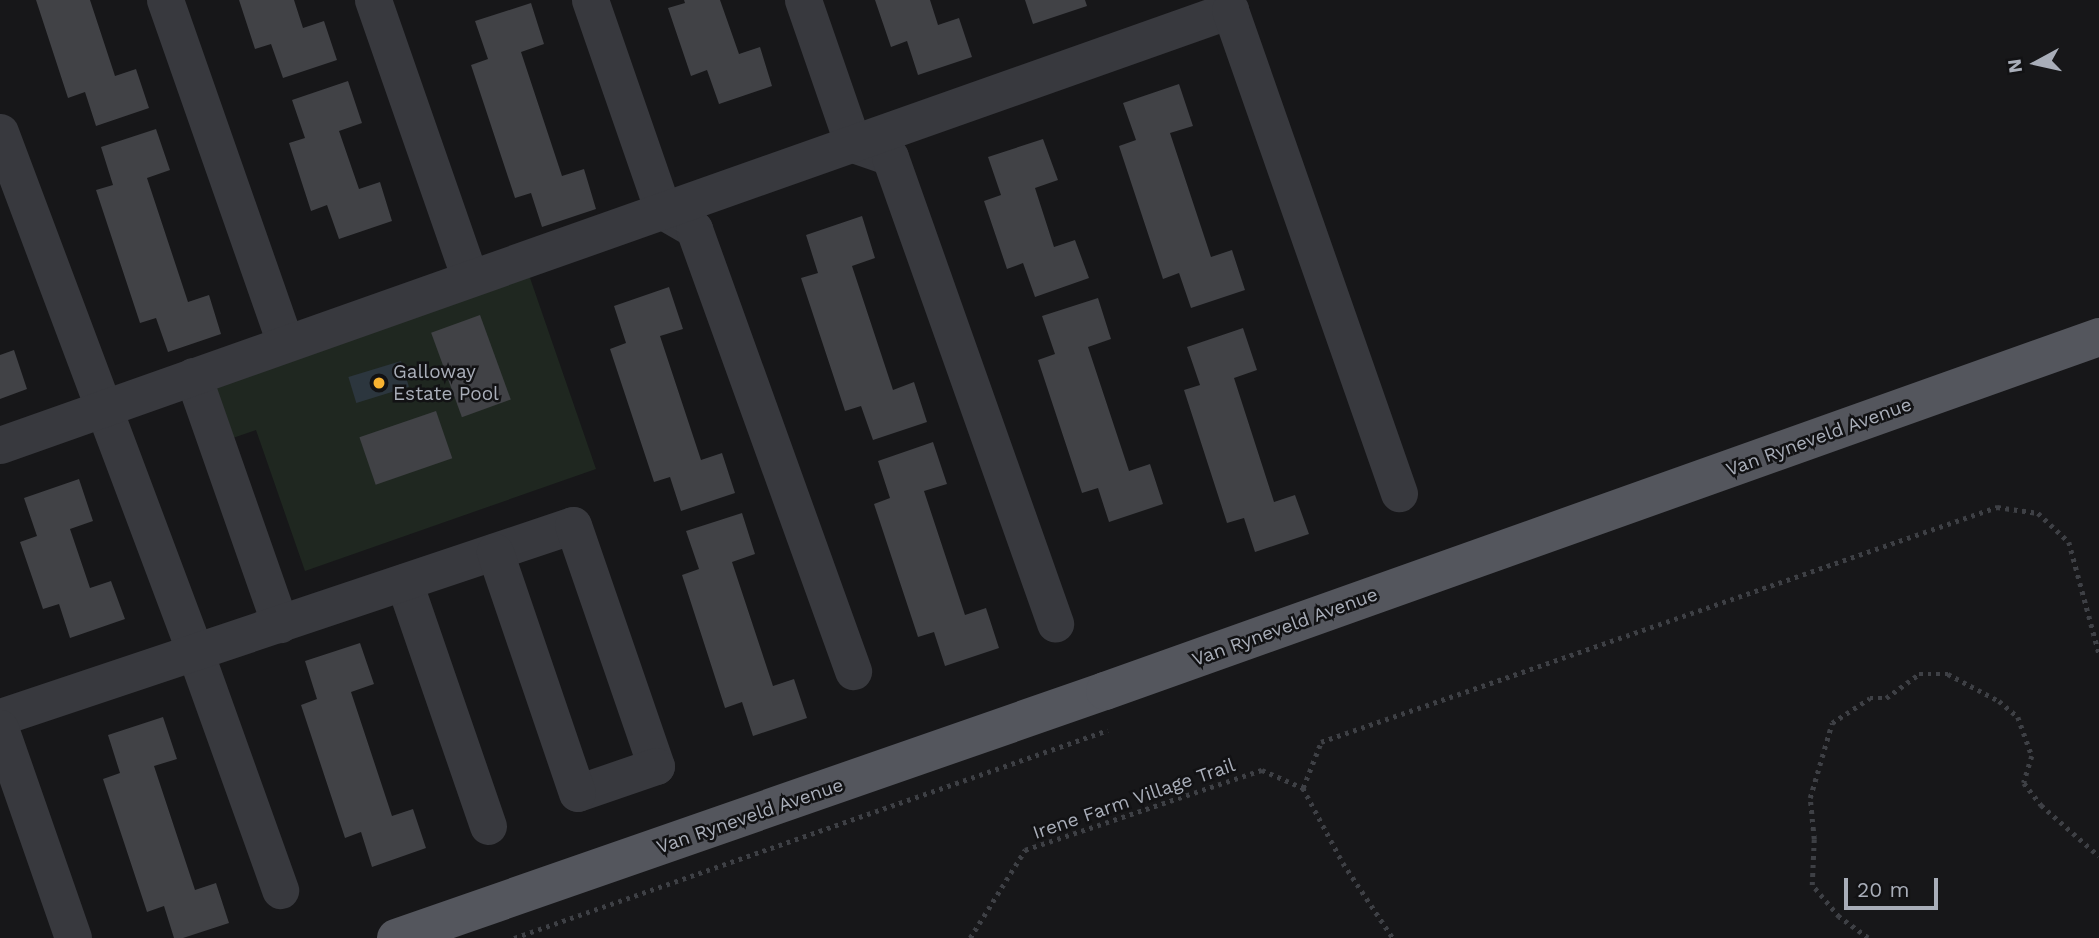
<!DOCTYPE html>
<html>
<head>
<meta charset="utf-8">
<style>
	body { margin:0 }
	#map { position:relative; width:2099px; height:938px; overflow:hidden; background:#171719; font-family:"Work Sans",sans-serif }
	div>[style] { position:absolute }
	[style*='--x'] { left:calc(var(--x)*1px); top:calc(var(--y)*1px); width:calc(var(--w)*1px); rotate:calc(var(--a)*1deg) }
	.green>* { inset:0; background:#1f2720 }
	.water>* { inset:0; background:#2c363e; transform-origin:0 0 }
	.building>* { inset:0; background:#414246; transform-origin:0 0 }
	.path>* { height:4.5px; margin-top:-2.25px; transform-origin:0; background:repeating-linear-gradient(90deg,#3e4045 0 3.5px,transparent 0 8.5px) }
	.minor>* { height:37px; margin:-18.5px; padding:0 18.5px; transform-origin:18.5px; border-radius:18.5px; background:#38393e }
	.major>* { height:38px; margin:-19px; padding:0 19px; transform-origin:19px; border-radius:19px; background:#54565d }
	.dots>* { width:19px; height:19px; translate:-50% -50%; box-sizing:border-box; border:4px solid #121214; border-radius:50% }
	span { translate:-50% -50%; white-space:nowrap; text-align:center; line-height:1.15; -webkit-text-stroke:5px #121214; paint-order:stroke }
	.poi-label { font-size:19px; color:#a9aeb9 }
	.left { translate:0 -50%; text-align:left }
	.street-label { font-size:19px; color:#a9aeb9 }
	.north { position:absolute; left:2001px; top:28px; width:70px; height:70px; -webkit-text-stroke:5px #121214; paint-order:stroke; rotate:262deg; font-size:19px; font-weight:700; line-height:28px; text-align:center; color:#a9aeb9 }
	.north::after { content:''; display:block; margin:auto; width:24px; height:32px; background:#a9aeb9; clip-path:polygon(50% 0,100% 100%,50% 72%,0 100%) }
	.scale { position:absolute; left:1844px; top:878px; width:94px; height:32px; box-sizing:border-box; border:4px solid #a9aeb9; border-top:0; padding-left:9px; font-size:21px; line-height:24px; white-space:nowrap; color:#a9aeb9; -webkit-text-stroke:5px #121214; paint-order:stroke }
</style>
</head>
<body>
<div id="map">
	<div class="green">
		<i style="clip-path:polygon(529px 275px,596px 469px,305px 571px,256px 430px,230px 439px,212px 386px)"></i>
	</div>
	<div class="water">
		<i style="left:401px;top:361px;width:27px;height:55px;rotate:73deg"></i>
	</div>
	<div class="building">
		<i style="clip-path:polygon(36px 0,90px 0,115px 76px,136px 69px,149px 108px,96px 126px,85px 92px,68px 98px)"></i>
		<i style="clip-path:polygon(239px 0,294px 0,303px 28px,324px 21px,337px 60px,283px 78px,271px 44px,255px 49px)"></i>
		<i style="clip-path:polygon(684px 0,720px 0,739px 54px,760px 47px,772px 86px,719px 104px,707px 70px,691px 76px,668px 8px,685px 3px)"></i>
		<i style="clip-path:polygon(875px 0,930px 0,938px 25px,959px 18px,972px 57px,918px 75px,907px 41px,891px 47px)"></i>
		<i style="clip-path:polygon(1025px 0,1085px 0,1087px 6px,1033px 24px)"></i>
		<i style="clip-path:polygon(531px 3px,544px 44px,521px 52px,562px 176px,584px 169px,596px 209px,542px 227px,531px 193px,515px 198px,471px 65px,488px 59px,475px 21px)"></i>
		<i style="clip-path:polygon(348px 81px,362px 123px,339px 131px,359px 189px,380px 182px,392px 221px,339px 239px,327px 205px,311px 211px,289px 143px,305px 138px,292px 100px)"></i>
		<i style="clip-path:polygon(1179px 84px,1193px 126px,1170px 133px,1211px 257px,1232px 250px,1245px 290px,1191px 308px,1179px 273px,1163px 279px,1119px 146px,1136px 140px,1123px 103px)"></i>
		<i style="clip-path:polygon(156px 129px,170px 170px,147px 178px,188px 302px,209px 295px,221px 334px,168px 352px,156px 318px,140px 323px,96px 190px,113px 185px,101px 147px)"></i>
		<i style="clip-path:polygon(1043px 139px,1058px 180px,1035px 188px,1054px 247px,1075px 240px,1089px 278px,1035px 297px,1023px 263px,1007px 269px,984px 201px,1001px 195px,988px 157px)"></i>
		<i style="clip-path:polygon(862px 216px,875px 258px,852px 266px,893px 390px,914px 382px,927px 422px,873px 440px,861px 406px,845px 411px,801px 278px,818px 273px,806px 235px)"></i>
		<i style="clip-path:polygon(669px 287px,683px 329px,660px 336px,701px 460px,722px 453px,735px 493px,681px 511px,670px 477px,654px 482px,610px 349px,626px 343px,614px 306px)"></i>
		<i style="clip-path:polygon(1098px 298px,1111px 339px,1088px 347px,1129px 471px,1150px 464px,1163px 504px,1109px 522px,1098px 488px,1082px 493px,1038px 360px,1055px 354px,1042px 316px)"></i>
		<i style="left:480px;top:315px;width:90px;height:52px;rotate:70deg"></i>
		<i style="clip-path:polygon(1243px 328px,1257px 370px,1234px 378px,1274px 502px,1295px 495px,1309px 534px,1255px 552px,1244px 518px,1227px 523px,1184px 390px,1200px 385px,1187px 347px)"></i>
		<i style="clip-path:polygon(14px 350px,27px 389px,0 399px,0 355px)"></i>
		<i style="left:436px;top:411px;width:50px;height:81px;rotate:71deg"></i>
		<i style="clip-path:polygon(933px 442px,947px 484px,924px 491px,965px 615px,986px 608px,999px 648px,945px 666px,934px 632px,918px 637px,874px 504px,890px 498px,878px 461px)"></i>
		<i style="clip-path:polygon(79px 479px,93px 521px,70px 529px,90px 588px,111px 581px,125px 619px,70px 638px,59px 604px,43px 609px,20px 542px,37px 536px,24px 498px)"></i>
		<i style="clip-path:polygon(742px 513px,755px 554px,732px 562px,773px 686px,794px 679px,807px 718px,753px 736px,742px 702px,725px 708px,682px 575px,699px 569px,686px 531px)"></i>
		<i style="clip-path:polygon(360px 643px,374px 684px,351px 692px,392px 816px,413px 809px,426px 848px,372px 867px,361px 832px,345px 838px,301px 705px,317px 699px,305px 661px)"></i>
		<i style="clip-path:polygon(163px 717px,177px 759px,154px 766px,195px 890px,216px 883px,229px 923px,183px 938px,174px 938px,164px 906px,147px 912px,103px 779px,120px 773px,108px 735px)"></i>
	</div>
	<div class="path">
		<i style="--x:1303;--y:788;--w:49;--a:-68.6"></i>
		<i style="--x:1321;--y:742;--w:716;--a:-19.17"></i>
		<i style="--x:1997;--y:507;--w:41;--a:8.3"></i>
		<i style="--x:2038;--y:513;--w:42;--a:43.1"></i>
		<i style="--x:2069;--y:542;--w:115;--a:74.9"></i>
		<i style="--x:514;--y:938;--w:629;--a:-19.3"></i>
		<i style="--x:970;--y:938;--w:104;--a:-58"></i>
		<i style="--x:1025;--y:850;--w:250;--a:-18.7"></i>
		<i style="--x:1262;--y:770;--w:45;--a:23.7"></i>
		<i style="--x:1303;--y:788;--w:85;--a:61.9"></i>
		<i style="--x:1343;--y:863;--w:90;--a:56.3"></i>
		<i style="--x:1868;--y:938;--w:36;--a:-144"></i>
		<i style="--x:1839;--y:917;--w:42;--a:-130.2"></i>
		<i style="--x:1812;--y:885;--w:46;--a:-87.5"></i>
		<i style="--x:1814;--y:839;--w:41;--a:-95.6"></i>
		<i style="--x:1810;--y:798;--w:78;--a:-73.7"></i>
		<i style="--x:1832;--y:723;--w:45;--a:-33.3"></i>
		<i style="--x:1870;--y:698;--w:16;--a:0"></i>
		<i style="--x:1886;--y:698;--w:41;--a:-36"></i>
		<i style="--x:1919;--y:674;--w:29;--a:0"></i>
		<i style="--x:1948;--y:674;--w:58;--a:27.9"></i>
		<i style="--x:1999;--y:701;--w:25;--a:40"></i>
		<i style="--x:2018;--y:717;--w:41;--a:70.3"></i>
		<i style="--x:2032;--y:756;--w:28;--a:107"></i>
		<i style="--x:2024;--y:783;--w:28;--a:52"></i>
		<i style="--x:2041;--y:805;--w:77;--a:41.3"></i>
	</div>
	<div class="minor">
		<i style="--x:165;--y:0;--w:363;--a:70.7"></i>
		<i style="--x:373;--y:0;--w:294;--a:70.8"></i>
		<i style="--x:590;--y:0;--w:223;--a:70.9"></i>
		<i style="--x:663;--y:211;--w:36;--a:30"></i>
		<i style="--x:694;--y:229;--w:470;--a:70.2"></i>
		<i style="--x:803;--y:0;--w:152;--a:70.9"></i>
		<i style="--x:853;--y:144;--w:39;--a:19"></i>
		<i style="--x:890;--y:157;--w:495;--a:70.5"></i>
		<i style="--x:0;--y:132;--w:555;--a:69.44"></i>
		<i style="--x:195;--y:652;--w:253;--a:70.3"></i>
		<i style="--x:193;--y:376;--w:263;--a:70.7"></i>
		<i style="--x:0;--y:445;--w:1305;--a:-19.48"></i>
		<i style="--x:1230;--y:10;--w:512;--a:70.72"></i>
		<i style="--x:404;--y:582;--w:258;--a:71"></i>
		<i style="--x:0;--y:717;--w:604;--a:-18.52"></i>
		<i style="--x:573;--y:525;--w:255;--a:71"></i>
		<i style="--x:656;--y:766;--w:83;--a:161.1"></i>
		<i style="--x:577;--y:793;--w:255;--a:-108.8"></i>
		<i style="--x:0;--y:728;--w:222;--a:70.8"></i>
	</div>
	<div class="major">
		<i style="--x:396;--y:938;--w:751;--a:-19.21"></i>
		<i style="--x:1105;--y:691;--w:1055;--a:-19.6"></i>
	</div>
	<div class="dots">
		<i style="left:379px;top:383px;background:#f8b231"></i>
	</div>
	<div class="poi-label">
		<span class="left" style="left:393px;top:383px">Galloway<br>Estate Pool</span>
	</div>
	<div class="street-label">
		<span style="left:1819px;top:437px;rotate:-20deg">Van Ryneveld Avenue</span>
		<span style="left:1285px;top:627px;rotate:-20deg">Van Ryneveld Avenue</span>
		<span style="left:1134px;top:799px;rotate:-19deg">Irene Farm Village Trail</span>
		<span style="left:750px;top:816px;rotate:-19deg">Van Ryneveld Avenue</span>
	</div>
	<div class="north">N</div>
	<div class="scale">20 m</div>
</div>
</body>
</html>
